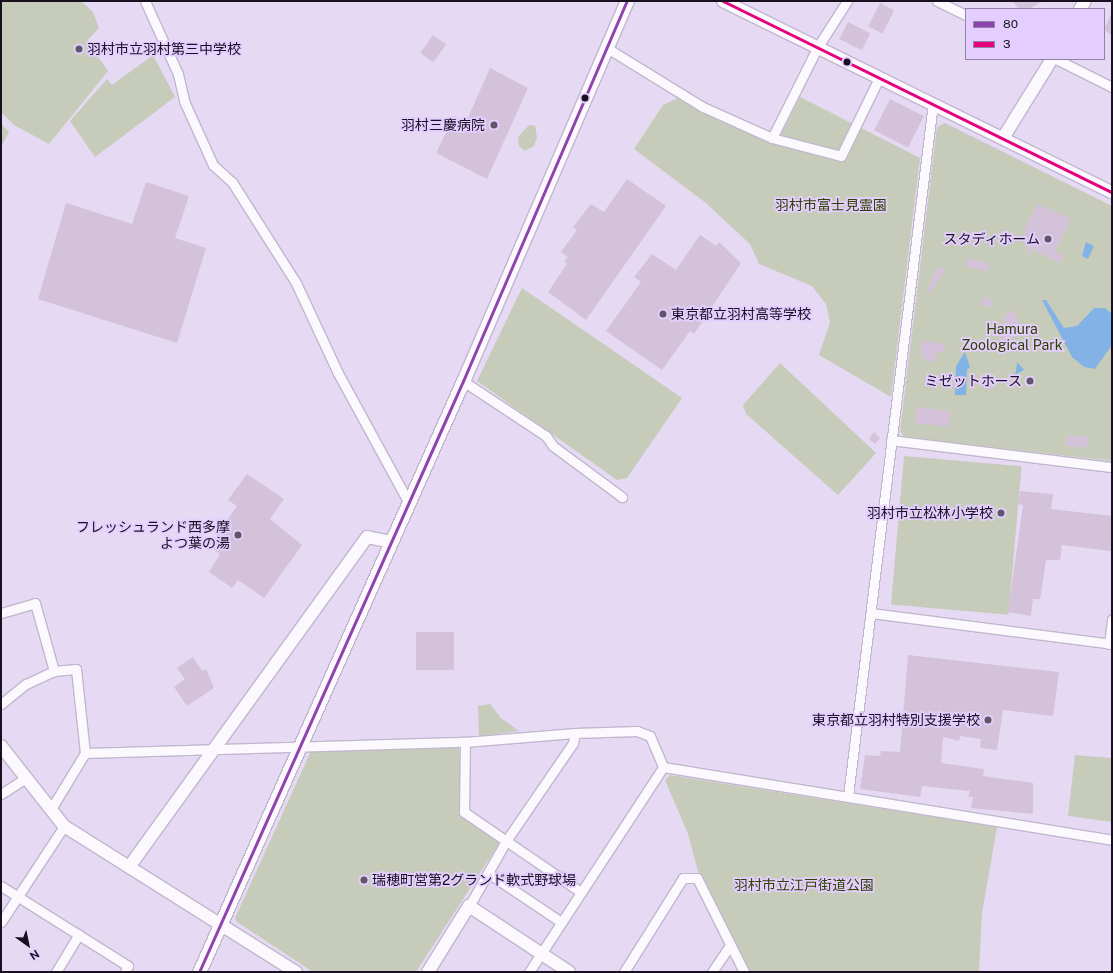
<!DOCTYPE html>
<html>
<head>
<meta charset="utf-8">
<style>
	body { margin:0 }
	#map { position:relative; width:1113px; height:973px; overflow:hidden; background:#e5d9f4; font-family:"Public Sans","Noto Sans JP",sans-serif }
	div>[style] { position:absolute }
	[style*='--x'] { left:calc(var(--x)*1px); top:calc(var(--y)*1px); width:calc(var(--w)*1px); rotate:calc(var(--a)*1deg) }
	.green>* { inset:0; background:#c6ccb9; transform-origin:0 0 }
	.water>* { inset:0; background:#83b3e6 }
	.building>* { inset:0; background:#d3c2da; transform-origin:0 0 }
	.roads { filter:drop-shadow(1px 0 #c1b7cd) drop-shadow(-1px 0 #c1b7cd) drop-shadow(0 1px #c1b7cd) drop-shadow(0 -1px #c1b7cd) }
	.minor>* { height:9px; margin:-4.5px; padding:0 4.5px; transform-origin:4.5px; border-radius:4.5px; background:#fbf9fd }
	.tertiary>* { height:12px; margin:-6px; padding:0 6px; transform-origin:6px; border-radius:6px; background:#fbf9fd }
	.secondary>* { height:13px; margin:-6.5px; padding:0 6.5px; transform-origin:6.5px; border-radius:6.5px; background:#fbf9fd }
	.bus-1>* { height:3px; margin:-1.5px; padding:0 1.5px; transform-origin:1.5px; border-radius:1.5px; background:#8e44ad }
	.bus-2>* { height:3px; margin:-1.5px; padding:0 1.5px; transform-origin:1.5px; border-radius:1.5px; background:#e5007d }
	.dots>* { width:11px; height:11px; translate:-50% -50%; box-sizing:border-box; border:2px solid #e4ceff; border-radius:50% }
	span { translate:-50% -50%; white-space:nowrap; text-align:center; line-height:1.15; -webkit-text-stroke:3.5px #e4ceff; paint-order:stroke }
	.poi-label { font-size:14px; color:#181021 }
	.left { translate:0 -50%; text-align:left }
	.right { translate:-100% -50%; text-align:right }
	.park-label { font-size:14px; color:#2f4100 }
	.frame { position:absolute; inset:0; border:2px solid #181021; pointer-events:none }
	.legend { position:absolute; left:965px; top:8px; width:140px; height:52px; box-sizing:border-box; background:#e4ceff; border:1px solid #9282a6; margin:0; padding:5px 7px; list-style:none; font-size:12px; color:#181021 }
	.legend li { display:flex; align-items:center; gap:8px; height:20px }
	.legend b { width:20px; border:1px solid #9282a6 }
	.north { position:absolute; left:8px; top:925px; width:40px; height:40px; -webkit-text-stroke:3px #e4ceff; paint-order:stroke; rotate:147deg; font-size:11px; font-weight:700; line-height:16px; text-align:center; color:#181021 }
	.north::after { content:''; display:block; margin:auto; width:14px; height:18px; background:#181021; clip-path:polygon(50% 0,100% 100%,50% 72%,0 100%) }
</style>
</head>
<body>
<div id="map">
	<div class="green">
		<i style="clip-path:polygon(1px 1px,81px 1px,93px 12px,99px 28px,87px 41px,108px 71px,49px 144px,14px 125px,1px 112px)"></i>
		<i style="clip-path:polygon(153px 55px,175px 97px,95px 157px,70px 121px,107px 79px,112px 85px)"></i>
		<i style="clip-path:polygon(800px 97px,920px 158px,891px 397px,819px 355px,830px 323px,826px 304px,812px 286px,759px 264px,750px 244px,706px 203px,634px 149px,663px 105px,678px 98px,776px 145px)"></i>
		<i style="clip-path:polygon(945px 123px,1112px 206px,1112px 461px,904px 437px,900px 431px,937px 127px)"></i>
		<i style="clip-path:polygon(1px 124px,9px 132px,1px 147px)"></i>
		<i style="clip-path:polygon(529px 125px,535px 126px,537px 137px,534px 146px,525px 151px,519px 146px,518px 137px)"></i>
		<i style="clip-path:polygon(522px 288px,682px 398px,627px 478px,617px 480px,477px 381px)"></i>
		<i style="clip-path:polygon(780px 363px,876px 453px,838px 495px,746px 414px,743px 405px)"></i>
		<i style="left:904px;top:456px;width:118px;height:149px;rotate:5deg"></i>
		<i style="clip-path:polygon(490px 704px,501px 718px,519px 731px,479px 736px,478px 706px)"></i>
		<i style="clip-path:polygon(459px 748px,462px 814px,500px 842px,416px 972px,313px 972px,237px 922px,235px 918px,311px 751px)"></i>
		<i style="clip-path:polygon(1075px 755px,1112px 758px,1112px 822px,1068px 816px)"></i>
		<i style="clip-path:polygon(670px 775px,997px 827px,982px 913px,979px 972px,751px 972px,699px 875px,688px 834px,665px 780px)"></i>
	</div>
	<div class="water">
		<i style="clip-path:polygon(1086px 242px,1094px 246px,1088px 259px,1082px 256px)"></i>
		<i style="clip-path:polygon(1042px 300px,1046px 300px,1064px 328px,1077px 326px,1094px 308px,1105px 308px,1112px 314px,1112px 345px,1095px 369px,1084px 367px,1072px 357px)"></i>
		<i style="clip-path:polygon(965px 352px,970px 367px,967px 370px,966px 395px,955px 395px,956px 366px)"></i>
		<i style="clip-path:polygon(1017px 362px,1024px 370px,1013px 376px,1016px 372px)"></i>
	</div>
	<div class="building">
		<i style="clip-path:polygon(1013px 1px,1042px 1px,1030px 9px,1018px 9px)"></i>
		<i style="left:880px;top:3px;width:16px;height:26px;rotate:27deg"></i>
		<i style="clip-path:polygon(1112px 12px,1112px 35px,1104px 30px)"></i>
		<i style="left:848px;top:22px;width:25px;height:19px;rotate:27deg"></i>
		<i style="left:433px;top:35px;width:16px;height:22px;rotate:35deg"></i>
		<i style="clip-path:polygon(490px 68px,528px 88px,487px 179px,436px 153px,454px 116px,466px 122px)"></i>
		<i style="left:890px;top:99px;width:38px;height:35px;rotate:27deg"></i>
		<i style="clip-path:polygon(627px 179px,666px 206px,586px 320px,548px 292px,567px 264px,564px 261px,568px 257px,561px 252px,577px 230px,573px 227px,591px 204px,604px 212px)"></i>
		<i style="clip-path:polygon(146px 182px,189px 196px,175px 238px,206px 248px,177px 343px,38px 299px,66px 203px,132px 224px)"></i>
		<i style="clip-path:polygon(1038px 204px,1071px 219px,1055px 251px,1064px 256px,1060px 263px,1033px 249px,1029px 255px,1024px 229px)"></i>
		<i style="clip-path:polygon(700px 235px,716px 246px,719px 242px,741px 263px,694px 334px,690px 331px,662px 370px,606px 331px,641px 282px,634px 277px,652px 254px,676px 270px)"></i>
		<i style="clip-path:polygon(967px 258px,978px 262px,977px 266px,979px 260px,990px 264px,987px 271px,964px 266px)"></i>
		<i style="clip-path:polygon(937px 267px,945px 270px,931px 292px,927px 290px)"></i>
		<i style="clip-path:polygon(988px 296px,993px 305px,984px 308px,981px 300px)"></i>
		<i style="clip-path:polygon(1014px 310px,1023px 335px,1001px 341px,997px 325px,1006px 323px,1004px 316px)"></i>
		<i style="clip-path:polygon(922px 341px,945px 344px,944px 353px,936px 352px,935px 362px,924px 360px,925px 355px,920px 355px)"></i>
		<i style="clip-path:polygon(986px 382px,994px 382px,994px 389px,987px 390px)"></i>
		<i style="left:917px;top:407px;width:34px;height:16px;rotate:7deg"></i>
		<i style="clip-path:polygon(874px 432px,880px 438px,875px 444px,869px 439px)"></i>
		<i style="left:1067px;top:435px;width:21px;height:11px;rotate:5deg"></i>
		<i style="clip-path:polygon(247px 474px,284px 499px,270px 519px,302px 545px,264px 598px,238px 580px,232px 588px,209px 572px,220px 554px,209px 546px,237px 506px,228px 500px)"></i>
		<i style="clip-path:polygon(1020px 491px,1053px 494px,1051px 509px,1112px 516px,1111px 551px,1062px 545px,1060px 560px,1046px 560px,1040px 599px,1033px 599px,1031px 616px,1008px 612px,1023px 505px,1018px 504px)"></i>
		<i style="left:416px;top:632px;width:38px;height:38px"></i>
		<i style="clip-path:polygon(908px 655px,1059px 672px,1053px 716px,1003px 710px,997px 750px,980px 748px,981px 739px,960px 736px,959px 741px,943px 737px,941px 763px,984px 769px,983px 776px,1033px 783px,1033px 814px,971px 808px,973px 797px,968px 797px,970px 791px,922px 786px,920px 797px,860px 789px,865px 755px,880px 756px,881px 751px,900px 752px)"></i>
		<i style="clip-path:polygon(193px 657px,202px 671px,206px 669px,214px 688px,187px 706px,174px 687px,185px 679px,177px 668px)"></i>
	</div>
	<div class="roads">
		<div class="minor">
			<i style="--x:145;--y:1;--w:80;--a:65.7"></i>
			<i style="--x:178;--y:74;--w:28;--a:77"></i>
			<i style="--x:184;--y:101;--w:70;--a:65.6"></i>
			<i style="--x:213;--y:165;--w:25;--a:42"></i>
			<i style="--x:232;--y:182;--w:120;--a:57.6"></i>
			<i style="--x:296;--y:283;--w:99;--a:65"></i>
			<i style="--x:338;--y:373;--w:148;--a:61.4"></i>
			<i style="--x:937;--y:1;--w:32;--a:26"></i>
			<i style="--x:607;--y:48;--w:113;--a:31.6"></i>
			<i style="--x:703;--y:107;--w:76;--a:24.2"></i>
			<i style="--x:772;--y:138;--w:71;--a:14.6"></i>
			<i style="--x:841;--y:156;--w:87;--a:-64"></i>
			<i style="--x:1056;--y:59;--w:63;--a:26.6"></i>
			<i style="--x:772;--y:138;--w:101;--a:-63.4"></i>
			<i style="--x:817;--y:48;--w:56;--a:-57.4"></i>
			<i style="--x:463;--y:381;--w:100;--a:33.5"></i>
			<i style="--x:546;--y:436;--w:12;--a:55"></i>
			<i style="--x:553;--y:446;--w:86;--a:36.5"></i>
			<i style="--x:891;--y:440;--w:223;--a:7"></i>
			<i style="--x:1;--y:613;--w:35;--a:-16"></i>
			<i style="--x:35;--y:603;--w:71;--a:74.4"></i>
			<i style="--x:871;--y:613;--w:243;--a:7.3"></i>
			<i style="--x:1109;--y:644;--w:25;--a:-83"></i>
			<i style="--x:1;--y:704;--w:32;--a:-39"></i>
			<i style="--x:26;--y:684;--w:31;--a:-25"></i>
			<i style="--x:54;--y:671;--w:22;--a:-5"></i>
			<i style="--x:76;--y:669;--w:84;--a:83.9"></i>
			<i style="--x:85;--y:753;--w:66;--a:121.3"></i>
			<i style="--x:575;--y:733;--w:62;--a:-1.8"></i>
			<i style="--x:637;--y:731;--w:14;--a:21"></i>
			<i style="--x:650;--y:736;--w:34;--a:67"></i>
			<i style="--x:465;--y:742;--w:70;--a:90.8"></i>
			<i style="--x:464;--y:812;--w:142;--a:34.4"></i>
			<i style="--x:85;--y:753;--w:380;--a:-1.7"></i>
			<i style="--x:465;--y:742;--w:110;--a:-4.7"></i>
			<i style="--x:575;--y:733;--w:10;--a:101"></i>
			<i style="--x:573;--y:743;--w:119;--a:124.4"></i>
			<i style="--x:506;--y:841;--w:75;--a:119.6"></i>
			<i style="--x:663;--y:767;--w:455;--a:9.2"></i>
			<i style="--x:1;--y:794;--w:30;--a:-33"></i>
			<i style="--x:848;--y:796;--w:698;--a:-83.01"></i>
			<i style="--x:488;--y:873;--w:88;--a:33.9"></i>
			<i style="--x:1;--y:886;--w:150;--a:32.2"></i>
			<i style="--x:128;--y:966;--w:7;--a:117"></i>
			<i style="--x:1;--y:922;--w:115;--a:-56.7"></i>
			<i style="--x:56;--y:972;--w:44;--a:-58.8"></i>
			<i style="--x:529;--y:972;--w:245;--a:-56.8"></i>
			<i style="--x:624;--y:972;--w:111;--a:-57.9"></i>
			<i style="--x:683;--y:878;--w:14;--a:0"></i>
			<i style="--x:697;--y:878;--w:105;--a:63.4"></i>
			<i style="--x:712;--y:972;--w:30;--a:-56"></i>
		</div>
		<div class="tertiary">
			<i style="--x:723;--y:1;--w:433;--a:26.2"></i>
			<i style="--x:1080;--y:9;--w:9;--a:-58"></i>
			<i style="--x:1003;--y:138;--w:93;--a:-58.2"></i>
			<i style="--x:1;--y:746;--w:102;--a:51.8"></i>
			<i style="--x:64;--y:826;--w:274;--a:32.2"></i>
			<i style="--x:129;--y:867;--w:407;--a:-54.2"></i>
			<i style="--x:367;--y:537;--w:24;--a:12"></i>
			<i style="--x:428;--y:972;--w:78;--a:-58.2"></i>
			<i style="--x:469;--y:906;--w:120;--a:33.4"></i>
		</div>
		<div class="secondary">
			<i style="--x:199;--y:972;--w:647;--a:-65.93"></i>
			<i style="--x:463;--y:381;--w:414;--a:-66.7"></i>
		</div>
	</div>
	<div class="bus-1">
		<i style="--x:199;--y:972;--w:647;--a:-65.93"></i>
		<i style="--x:463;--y:381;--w:414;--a:-66.7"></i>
	</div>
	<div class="bus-2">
		<i style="--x:723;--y:1;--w:433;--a:26.2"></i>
	</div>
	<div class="dots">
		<i style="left:79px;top:49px;background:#60566b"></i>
		<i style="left:847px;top:62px;background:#181021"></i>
		<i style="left:585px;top:98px;background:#181021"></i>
		<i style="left:494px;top:125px;background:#60566b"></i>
		<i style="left:1048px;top:239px;background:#60566b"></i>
		<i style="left:663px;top:314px;background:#60566b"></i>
		<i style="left:1030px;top:381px;background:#60566b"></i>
		<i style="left:1001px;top:513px;background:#60566b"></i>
		<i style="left:238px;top:535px;background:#60566b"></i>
		<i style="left:988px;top:720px;background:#60566b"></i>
		<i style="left:364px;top:880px;background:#60566b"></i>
	</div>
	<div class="poi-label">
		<span class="left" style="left:87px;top:49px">羽村市立羽村第三中学校</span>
		<span class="right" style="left:485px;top:125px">羽村三慶病院</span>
		<span class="right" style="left:1040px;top:239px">スタディホーム</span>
		<span class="left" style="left:671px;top:314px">東京都立羽村高等学校</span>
		<span class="right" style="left:1022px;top:381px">ミゼットホース</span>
		<span class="right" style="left:993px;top:513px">羽村市立松林小学校</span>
		<span class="right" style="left:230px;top:535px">フレッシュランド西多摩<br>よつ葉の湯</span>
		<span class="right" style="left:980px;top:720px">東京都立羽村特別支援学校</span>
		<span class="left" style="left:372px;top:880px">瑞穂町営第2グランド軟式野球場</span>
	</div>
	<div class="park-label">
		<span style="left:831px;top:205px">羽村市富士見霊園</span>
		<span style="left:1012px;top:337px">Hamura<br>Zoological Park</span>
		<span style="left:804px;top:885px">羽村市立江戸街道公園</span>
	</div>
	<div class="frame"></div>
	<ul class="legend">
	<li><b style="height:5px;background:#8e44ad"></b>80</li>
	<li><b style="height:5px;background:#e5007d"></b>3</li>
	</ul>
	<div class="north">N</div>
</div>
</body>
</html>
